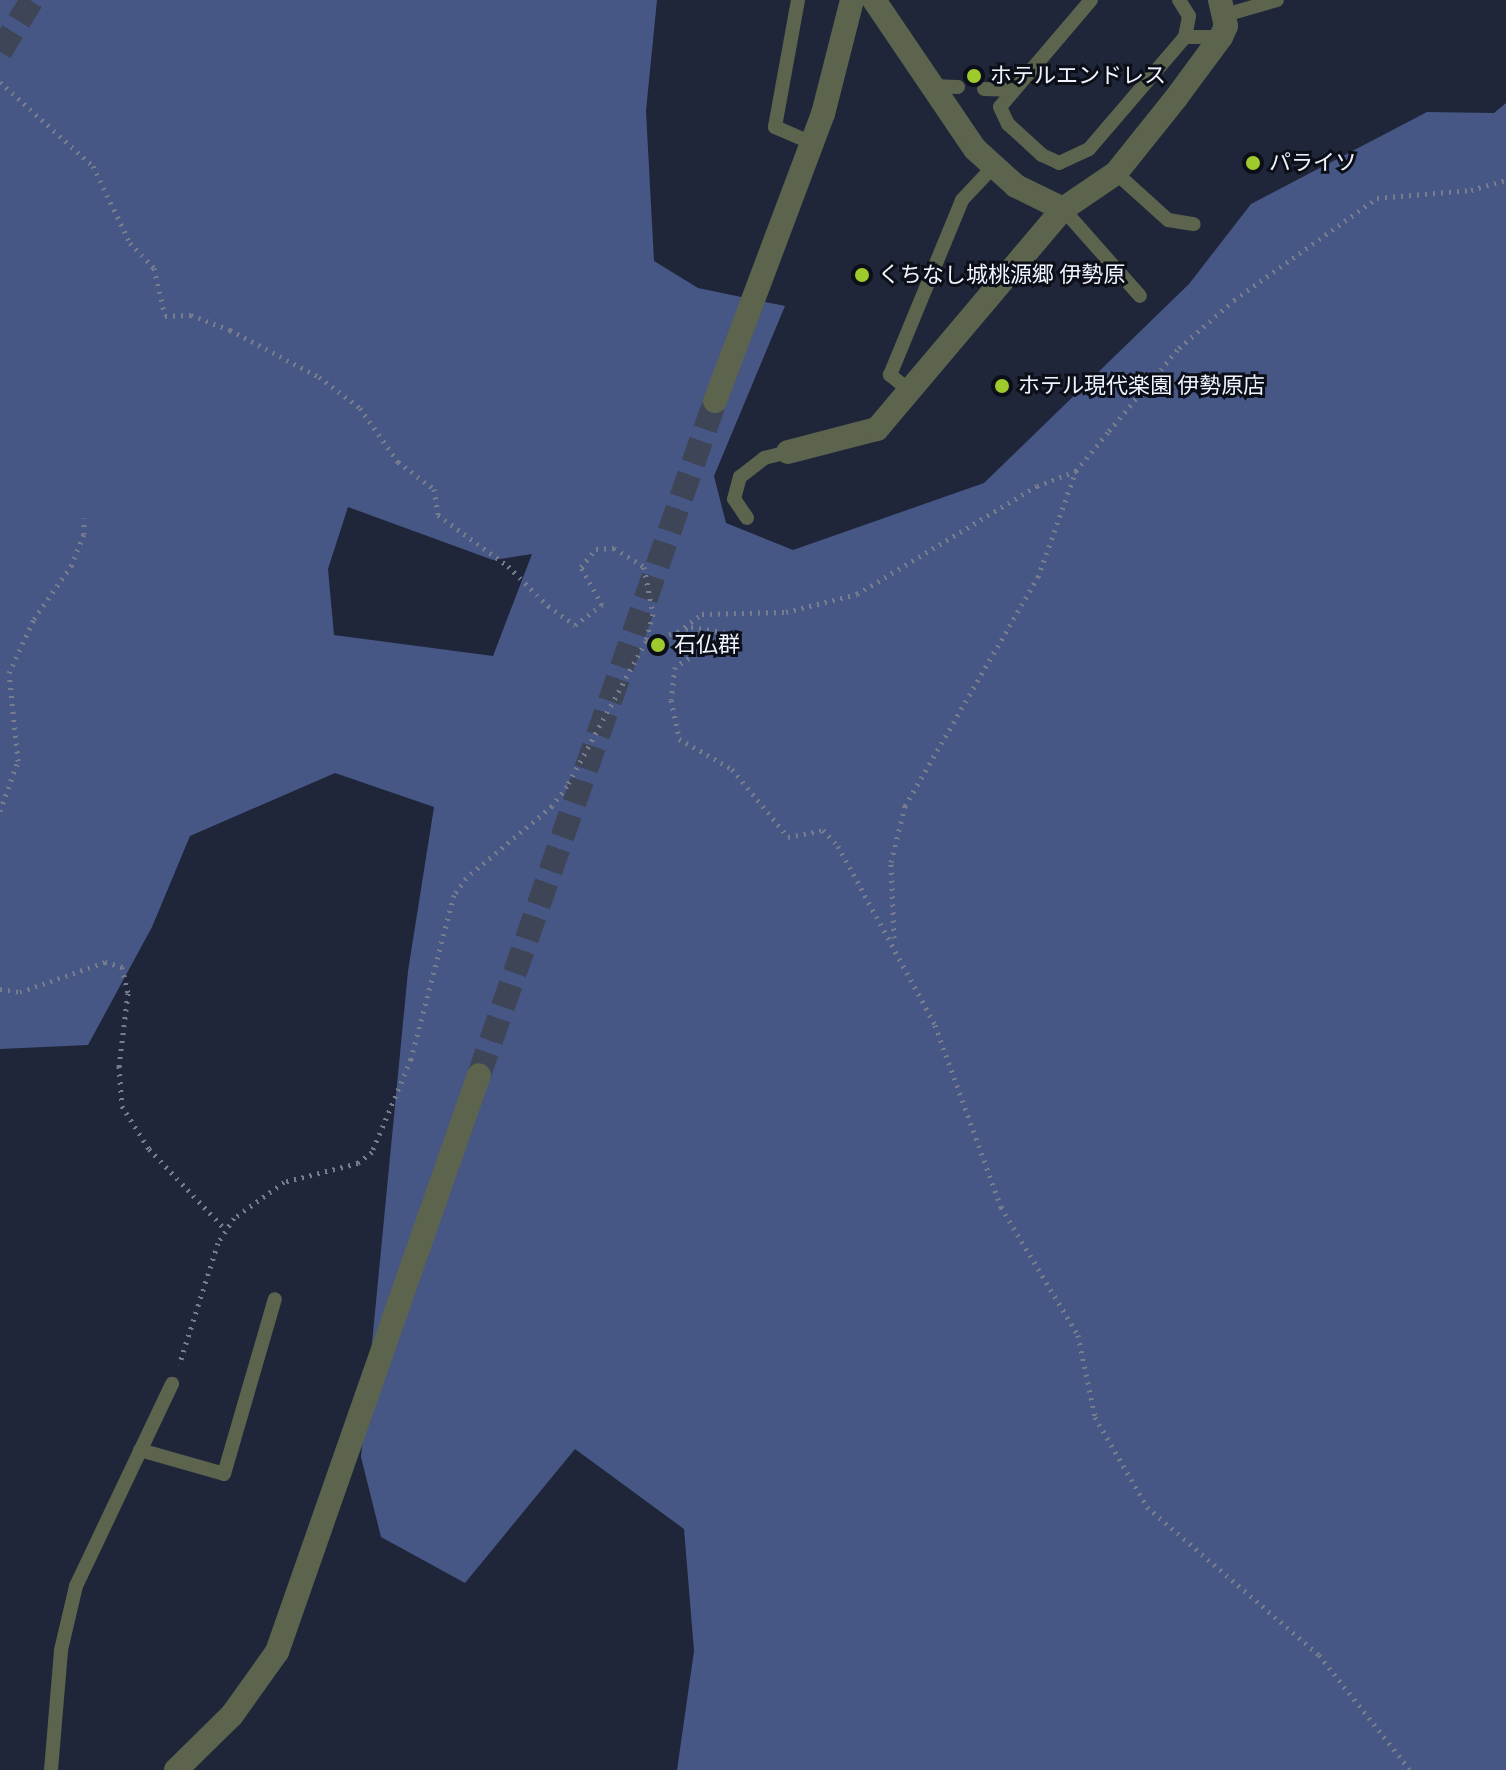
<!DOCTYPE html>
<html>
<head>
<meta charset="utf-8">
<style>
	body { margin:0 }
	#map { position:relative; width:1506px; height:1770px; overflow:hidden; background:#1f2639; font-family:"Fira Sans Condensed","Noto Sans JP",sans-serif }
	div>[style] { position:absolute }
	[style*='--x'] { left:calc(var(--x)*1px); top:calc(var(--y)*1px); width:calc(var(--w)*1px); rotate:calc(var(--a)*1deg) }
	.forest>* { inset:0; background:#465685 }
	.street-tunnel>* { height:24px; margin-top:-12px; transform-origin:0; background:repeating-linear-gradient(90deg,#3e4557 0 24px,transparent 0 36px) }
	.highway-tunnel>* { height:24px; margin-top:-12px; transform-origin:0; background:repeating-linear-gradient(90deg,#3e4557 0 24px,transparent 0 36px) }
	.path>* { height:5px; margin-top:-2.5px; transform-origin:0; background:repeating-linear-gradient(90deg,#777d8c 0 2px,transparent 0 8px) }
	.lane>* { height:14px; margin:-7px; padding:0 7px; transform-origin:7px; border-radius:7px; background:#5c644e }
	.street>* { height:24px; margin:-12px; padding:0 12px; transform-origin:12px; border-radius:12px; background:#5c644e }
	.dots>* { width:22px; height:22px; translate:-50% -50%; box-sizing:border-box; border:4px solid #0c0f18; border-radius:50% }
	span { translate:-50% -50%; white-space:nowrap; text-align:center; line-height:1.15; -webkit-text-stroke:6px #0c0f18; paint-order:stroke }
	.poi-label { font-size:22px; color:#f0f4fe }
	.left { translate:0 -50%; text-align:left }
</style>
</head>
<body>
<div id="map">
	<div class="forest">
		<i style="clip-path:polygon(evenodd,0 0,657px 0,646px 111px,654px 261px,698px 288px,785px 306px,714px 476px,726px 523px,793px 550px,984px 483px,1189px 284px,1251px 204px,1427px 112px,1494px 113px,1506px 103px,1506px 1770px,677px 1770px,694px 1651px,684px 1529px,575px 1449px,465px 1583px,381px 1537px,361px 1457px,408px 971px,434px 807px,335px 773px,190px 836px,152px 927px,88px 1045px,0 1049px,0 0,348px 507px,493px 560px,532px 554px,493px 656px,334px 635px,328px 569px,348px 507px)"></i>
	</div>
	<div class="street-tunnel">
		<i style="--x:479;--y:1075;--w:714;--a:-70.7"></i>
	</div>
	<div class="highway-tunnel">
		<i style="--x:0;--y:52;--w:61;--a:-58.4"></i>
	</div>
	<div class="path">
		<i style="--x:0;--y:82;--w:125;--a:42.1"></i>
		<i style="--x:93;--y:166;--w:85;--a:64.3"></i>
		<i style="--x:130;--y:243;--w:35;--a:46"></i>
		<i style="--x:154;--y:268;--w:49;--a:77.1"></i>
		<i style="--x:165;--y:316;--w:26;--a:-2"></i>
		<i style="--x:191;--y:315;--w:42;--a:21"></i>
		<i style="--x:230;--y:330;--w:101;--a:27.8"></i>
		<i style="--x:319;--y:377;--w:51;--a:37.1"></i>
		<i style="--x:360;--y:408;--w:66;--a:54.9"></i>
		<i style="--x:398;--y:462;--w:45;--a:36.9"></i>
		<i style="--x:434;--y:489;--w:26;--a:81"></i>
		<i style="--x:438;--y:515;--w:87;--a:36.1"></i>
		<i style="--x:508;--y:566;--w:57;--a:45"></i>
		<i style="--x:548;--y:606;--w:33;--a:35"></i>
		<i style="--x:575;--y:625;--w:34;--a:-37"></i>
		<i style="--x:602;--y:605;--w:43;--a:-118.9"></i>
		<i style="--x:581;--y:567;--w:23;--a:-50"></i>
		<i style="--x:596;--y:549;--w:18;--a:-3"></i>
		<i style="--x:614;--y:548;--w:36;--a:32"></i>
		<i style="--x:644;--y:567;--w:48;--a:79.2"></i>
		<i style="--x:653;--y:614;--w:28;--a:105"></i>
		<i style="--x:646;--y:641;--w:165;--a:118.6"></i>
		<i style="--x:567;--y:786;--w:25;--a:127"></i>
		<i style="--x:552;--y:806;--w:112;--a:140.1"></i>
		<i style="--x:466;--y:878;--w:21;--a:125"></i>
		<i style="--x:454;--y:895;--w:170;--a:104.7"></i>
		<i style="--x:411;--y:1059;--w:101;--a:112.8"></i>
		<i style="--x:372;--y:1152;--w:18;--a:142"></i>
		<i style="--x:358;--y:1163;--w:76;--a:165.6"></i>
		<i style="--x:284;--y:1182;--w:62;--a:144.2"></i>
		<i style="--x:234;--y:1218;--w:30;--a:123"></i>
		<i style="--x:218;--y:1243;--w:128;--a:107.7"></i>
		<i style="--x:678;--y:632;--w:14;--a:-21"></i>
		<i style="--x:691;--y:627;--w:36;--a:9"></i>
		<i style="--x:727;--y:633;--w:14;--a:54"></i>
		<i style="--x:735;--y:644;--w:33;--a:171"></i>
		<i style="--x:702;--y:649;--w:32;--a:146"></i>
		<i style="--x:675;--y:667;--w:33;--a:97"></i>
		<i style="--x:671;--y:700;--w:40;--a:78"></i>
		<i style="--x:679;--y:739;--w:61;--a:29.5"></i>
		<i style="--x:732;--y:769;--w:88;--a:50.5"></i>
		<i style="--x:788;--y:837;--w:36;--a:-11"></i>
		<i style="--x:823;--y:830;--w:22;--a:47"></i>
		<i style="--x:838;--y:846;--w:204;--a:61.5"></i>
		<i style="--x:935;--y:1025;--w:194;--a:70.1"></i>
		<i style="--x:1001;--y:1207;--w:149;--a:59"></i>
		<i style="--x:1078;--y:1335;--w:84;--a:78.3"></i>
		<i style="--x:1095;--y:1417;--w:104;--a:60"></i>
		<i style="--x:1147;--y:1507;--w:227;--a:40.7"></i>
		<i style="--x:1319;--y:1655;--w:147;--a:51.6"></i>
		<i style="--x:646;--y:641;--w:33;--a:-16"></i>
		<i style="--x:678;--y:632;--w:30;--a:-37"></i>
		<i style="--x:702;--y:614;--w:84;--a:-1.4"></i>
		<i style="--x:786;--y:612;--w:73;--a:-14.2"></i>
		<i style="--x:857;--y:594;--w:210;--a:-31"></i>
		<i style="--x:1037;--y:486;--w:42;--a:-21"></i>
		<i style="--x:0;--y:811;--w:53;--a:-70.2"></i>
		<i style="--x:18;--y:761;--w:88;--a:-95.8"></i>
		<i style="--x:9;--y:673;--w:60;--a:-65.2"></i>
		<i style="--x:34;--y:619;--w:65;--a:-55.1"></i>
		<i style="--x:71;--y:566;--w:35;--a:-68"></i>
		<i style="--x:84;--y:534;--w:16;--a:-90"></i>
		<i style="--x:894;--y:938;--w:76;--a:-92.3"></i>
		<i style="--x:891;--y:862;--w:58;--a:-76"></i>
		<i style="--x:905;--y:806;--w:265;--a:-59.9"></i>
		<i style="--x:1038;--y:577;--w:113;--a:-70.3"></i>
		<i style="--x:1076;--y:471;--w:52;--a:-50.5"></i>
		<i style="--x:1109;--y:431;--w:109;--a:-49.9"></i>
		<i style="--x:1179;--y:348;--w:73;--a:-41.1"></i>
		<i style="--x:1234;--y:300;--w:176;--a:-35.5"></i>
		<i style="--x:1377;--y:198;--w:94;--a:-4.9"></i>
		<i style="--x:1471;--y:190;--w:36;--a:-16"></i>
		<i style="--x:0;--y:989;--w:20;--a:9"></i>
		<i style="--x:20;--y:992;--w:90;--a:-19.4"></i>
		<i style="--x:105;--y:962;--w:18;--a:16"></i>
		<i style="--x:122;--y:967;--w:27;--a:77"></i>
		<i style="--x:128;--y:993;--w:74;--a:97"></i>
		<i style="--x:119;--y:1066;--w:40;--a:85.7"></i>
		<i style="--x:122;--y:1106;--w:51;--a:57.9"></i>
		<i style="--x:149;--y:1149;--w:110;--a:46.5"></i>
	</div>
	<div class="lane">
		<i style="--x:798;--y:0;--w:129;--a:100.3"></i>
		<i style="--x:775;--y:127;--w:40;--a:23.4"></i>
		<i style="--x:1091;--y:0;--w:140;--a:130.4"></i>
		<i style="--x:1000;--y:107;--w:19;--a:65"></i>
		<i style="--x:1008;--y:124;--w:46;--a:42.4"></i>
		<i style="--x:1042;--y:155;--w:19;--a:25"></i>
		<i style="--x:1059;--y:163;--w:33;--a:-25"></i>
		<i style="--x:1089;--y:149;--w:148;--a:-49.4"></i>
		<i style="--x:1185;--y:37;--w:21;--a:-79"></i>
		<i style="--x:1189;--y:16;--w:19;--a:-122"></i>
		<i style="--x:1225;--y:15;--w:54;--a:-16.1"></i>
		<i style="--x:1185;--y:37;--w:36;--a:0"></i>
		<i style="--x:932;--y:86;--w:26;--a:2"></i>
		<i style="--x:984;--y:89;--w:25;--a:2"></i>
		<i style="--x:1116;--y:173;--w:70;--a:42.1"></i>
		<i style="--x:1168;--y:220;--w:26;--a:9"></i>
		<i style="--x:1063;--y:209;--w:116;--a:48.5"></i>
		<i style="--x:910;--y:391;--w:26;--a:-141"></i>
		<i style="--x:890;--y:375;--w:189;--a:-67.6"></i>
		<i style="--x:962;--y:200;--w:45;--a:-46.8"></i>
		<i style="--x:747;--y:518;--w:23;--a:-124"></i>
		<i style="--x:734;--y:499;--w:23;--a:-75"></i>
		<i style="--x:740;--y:477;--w:31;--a:-38"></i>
		<i style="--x:764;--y:458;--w:25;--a:-14"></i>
		<i style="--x:140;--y:1450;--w:87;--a:15.9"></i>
		<i style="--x:224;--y:1474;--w:182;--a:-73.8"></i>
		<i style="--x:51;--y:1770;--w:120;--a:-85.2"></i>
		<i style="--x:61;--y:1650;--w:66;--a:-76.8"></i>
		<i style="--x:76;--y:1586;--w:224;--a:-64.6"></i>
	</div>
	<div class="street">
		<i style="--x:874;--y:0;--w:180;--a:55.9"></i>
		<i style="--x:975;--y:149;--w:55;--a:42.1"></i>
		<i style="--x:1016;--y:186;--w:52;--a:26.1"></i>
		<i style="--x:1063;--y:209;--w:64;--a:-34.2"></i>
		<i style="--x:1116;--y:173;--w:96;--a:-51.3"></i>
		<i style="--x:1176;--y:98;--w:76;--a:-53.6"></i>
		<i style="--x:1221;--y:37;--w:12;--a:-66"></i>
		<i style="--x:1226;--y:26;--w:27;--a:-103"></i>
		<i style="--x:715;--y:401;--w:307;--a:-69.4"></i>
		<i style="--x:823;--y:114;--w:118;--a:-75.7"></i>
		<i style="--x:788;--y:452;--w:92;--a:-14.5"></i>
		<i style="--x:877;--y:429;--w:288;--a:-49.8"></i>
		<i style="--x:176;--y:1770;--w:78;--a:-44.5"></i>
		<i style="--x:232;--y:1715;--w:77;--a:-54.5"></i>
		<i style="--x:277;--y:1652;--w:611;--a:-70.71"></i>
	</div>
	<div class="dots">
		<i style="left:974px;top:76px;background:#9fca2d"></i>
		<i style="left:1253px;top:163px;background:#9fca2d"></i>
		<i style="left:862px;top:275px;background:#9fca2d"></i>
		<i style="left:1002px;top:386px;background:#9fca2d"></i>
		<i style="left:658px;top:645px;background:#9fca2d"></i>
	</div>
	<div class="poi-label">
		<span class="left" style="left:990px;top:76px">ホテルエンドレス</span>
		<span class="left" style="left:1269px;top:163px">パライソ</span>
		<span class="left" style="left:878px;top:275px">くちなし城桃源郷 伊勢原</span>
		<span class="left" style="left:1018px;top:386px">ホテル現代楽園 伊勢原店</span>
		<span class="left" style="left:674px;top:645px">石仏群</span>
	</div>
</div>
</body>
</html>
